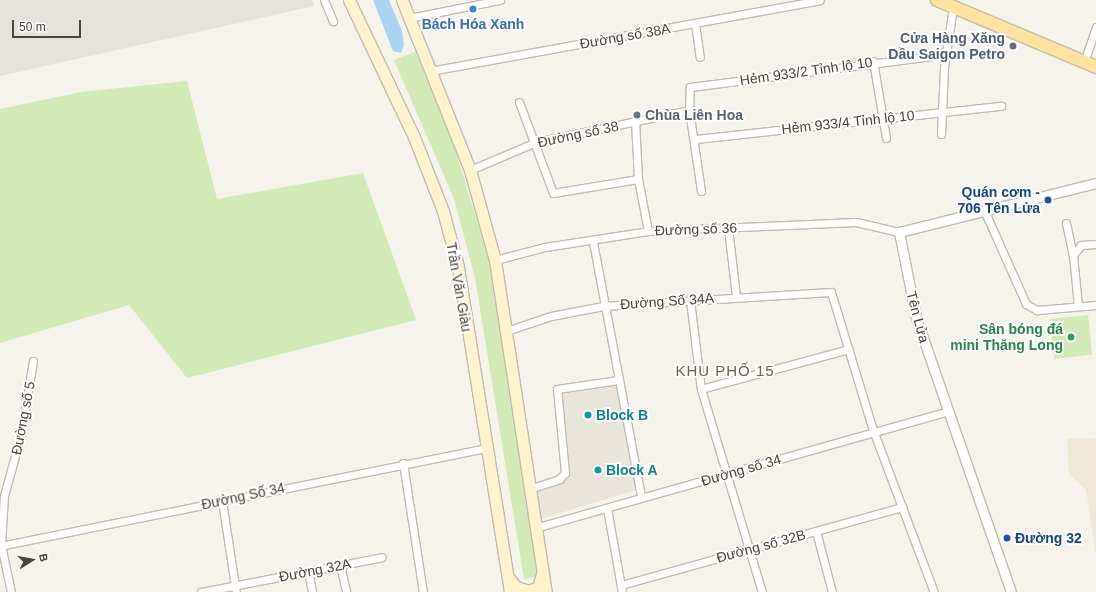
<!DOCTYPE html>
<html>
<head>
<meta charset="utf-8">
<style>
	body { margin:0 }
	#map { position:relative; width:1096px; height:592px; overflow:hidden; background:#f6f3ec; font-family:Helvetica,sans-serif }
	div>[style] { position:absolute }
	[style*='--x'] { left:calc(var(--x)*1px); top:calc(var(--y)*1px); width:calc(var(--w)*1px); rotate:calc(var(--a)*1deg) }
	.residential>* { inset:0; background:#eae5da }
	.industrial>* { inset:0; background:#e6e2dd }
	.education>* { inset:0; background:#efe8d6 }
	.green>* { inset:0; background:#d2eab5; transform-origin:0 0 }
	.water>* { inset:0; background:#a9d4f2 }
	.roads { filter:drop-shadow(1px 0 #c2bbae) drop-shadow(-1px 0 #c2bbae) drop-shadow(0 1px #c2bbae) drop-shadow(0 -1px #c2bbae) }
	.minor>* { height:7px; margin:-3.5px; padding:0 3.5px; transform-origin:3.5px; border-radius:3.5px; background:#fff }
	.tertiary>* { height:9px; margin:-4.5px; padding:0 4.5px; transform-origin:4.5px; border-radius:4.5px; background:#fff }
	.secondary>* { height:11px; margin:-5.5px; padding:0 5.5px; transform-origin:5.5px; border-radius:5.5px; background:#fff3cd }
	.primary>* { height:12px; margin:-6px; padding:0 6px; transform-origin:6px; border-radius:6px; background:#ffe39c }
	.dots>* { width:11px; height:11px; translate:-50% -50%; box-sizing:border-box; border:2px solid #fff; border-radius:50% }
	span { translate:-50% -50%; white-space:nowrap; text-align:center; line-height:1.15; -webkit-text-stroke:4px #fff; paint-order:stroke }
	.shop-label { font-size:14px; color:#366cbe; font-weight:700 }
	.street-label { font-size:14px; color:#4b4439 }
	.service-label { font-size:14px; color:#4e5e75; font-weight:700 }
	.right { translate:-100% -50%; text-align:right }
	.worship-label { font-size:14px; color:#5b616d; font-weight:700 }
	.left { translate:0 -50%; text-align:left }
	.transit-label { font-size:14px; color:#164399; font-weight:700 }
	.leisure-label { font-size:14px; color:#27864d; font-weight:700 }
	.culture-label { font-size:14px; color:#0d838f; font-weight:700 }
	.neighbourhood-label { font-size:15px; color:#6e6250; letter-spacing:1px }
	.north { position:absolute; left:12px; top:540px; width:40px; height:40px; -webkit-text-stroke:3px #fff; paint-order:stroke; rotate:79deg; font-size:11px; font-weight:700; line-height:16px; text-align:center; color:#4b4439 }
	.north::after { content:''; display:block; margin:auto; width:14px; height:18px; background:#4b4439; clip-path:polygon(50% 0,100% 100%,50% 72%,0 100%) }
	.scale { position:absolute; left:12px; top:20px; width:69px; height:18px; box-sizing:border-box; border:2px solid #4b4439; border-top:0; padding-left:5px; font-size:12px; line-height:14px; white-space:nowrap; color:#4b4439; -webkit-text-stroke:3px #fff; paint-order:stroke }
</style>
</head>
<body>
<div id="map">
	<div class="residential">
		<i style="clip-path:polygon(615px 382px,636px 490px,541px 519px,536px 490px,570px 478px,561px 390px)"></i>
	</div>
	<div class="industrial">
		<i style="clip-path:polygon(0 0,312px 0,314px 6px,0 76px)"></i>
	</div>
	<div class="education">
		<i style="clip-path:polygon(1096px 438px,1096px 556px,1086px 490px,1069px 474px,1067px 439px)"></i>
	</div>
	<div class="green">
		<i style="clip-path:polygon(415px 52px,453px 142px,491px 267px,538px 576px,524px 579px,475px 278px,454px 199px,394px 60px)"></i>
		<i style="clip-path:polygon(187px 81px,217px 199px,363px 173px,416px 320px,187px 378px,129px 305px,0 343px,0 109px,81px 92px)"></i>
		<i style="left:1088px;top:315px;width:40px;height:38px;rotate:84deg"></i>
	</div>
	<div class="water">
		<i style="clip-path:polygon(373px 0,389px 0,402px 31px,404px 45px,401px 53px,393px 51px)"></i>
	</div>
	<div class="roads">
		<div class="minor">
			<i style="--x:324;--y:0;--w:23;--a:67"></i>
			<i style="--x:409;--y:18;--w:93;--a:-11.2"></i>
			<i style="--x:695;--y:23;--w:34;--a:82"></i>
			<i style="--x:873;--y:61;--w:78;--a:80.4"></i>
			<i style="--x:1084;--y:62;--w:37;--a:-71"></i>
			<i style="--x:430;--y:71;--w:396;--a:-10.3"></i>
			<i style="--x:519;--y:102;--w:97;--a:69.5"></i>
			<i style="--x:553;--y:193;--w:86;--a:-9.4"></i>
			<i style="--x:635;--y:121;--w:58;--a:87"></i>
			<i style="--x:638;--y:179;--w:53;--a:79.1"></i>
			<i style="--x:941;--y:134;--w:67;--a:-87.4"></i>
			<i style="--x:944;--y:67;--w:61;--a:-81.5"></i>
			<i style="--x:696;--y:139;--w:307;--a:-6.2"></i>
			<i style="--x:470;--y:170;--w:72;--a:-23"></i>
			<i style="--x:536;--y:142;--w:156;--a:-11.8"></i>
			<i style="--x:701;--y:191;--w:82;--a:-98.4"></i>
			<i style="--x:689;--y:110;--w:23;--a:-88"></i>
			<i style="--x:690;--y:87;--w:258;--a:-7.3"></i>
			<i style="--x:984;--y:210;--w:103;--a:65.9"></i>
			<i style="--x:1026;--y:304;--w:13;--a:29"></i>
			<i style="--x:1037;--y:310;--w:59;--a:-4.8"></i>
			<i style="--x:1066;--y:223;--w:33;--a:78"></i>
			<i style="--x:728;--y:228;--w:68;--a:83.3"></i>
			<i style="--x:593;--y:242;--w:259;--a:79.3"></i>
			<i style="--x:495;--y:260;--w:52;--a:-14.6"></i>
			<i style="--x:545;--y:247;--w:104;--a:-8.8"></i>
			<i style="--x:648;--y:231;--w:208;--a:-2.5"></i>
			<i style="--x:856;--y:222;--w:44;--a:13.1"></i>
			<i style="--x:690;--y:300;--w:90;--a:83"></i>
			<i style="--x:701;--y:389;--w:212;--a:73.3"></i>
			<i style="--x:1078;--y:306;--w:51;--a:-95.6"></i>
			<i style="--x:1073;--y:255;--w:13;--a:-51"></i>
			<i style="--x:1081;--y:245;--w:15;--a:-4"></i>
			<i style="--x:506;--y:331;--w:47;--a:-18.4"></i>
			<i style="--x:551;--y:316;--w:53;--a:-10.9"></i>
			<i style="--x:603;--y:306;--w:228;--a:-3.5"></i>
			<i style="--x:831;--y:292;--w:144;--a:73.1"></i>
			<i style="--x:873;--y:430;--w:173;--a:69.4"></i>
			<i style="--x:701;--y:389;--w:153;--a:-15.1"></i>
			<i style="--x:403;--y:463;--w:131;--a:81.2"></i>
			<i style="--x:529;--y:489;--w:32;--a:-18"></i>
			<i style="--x:559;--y:479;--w:8;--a:-45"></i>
			<i style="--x:565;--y:473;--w:84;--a:-95.4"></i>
			<i style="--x:557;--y:389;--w:62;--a:-8.4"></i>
			<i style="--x:222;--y:501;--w:92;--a:81.3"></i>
			<i style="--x:607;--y:508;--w:85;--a:79.9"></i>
			<i style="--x:535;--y:528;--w:427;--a:-15.8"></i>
			<i style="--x:816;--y:531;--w:63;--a:75.3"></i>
			<i style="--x:0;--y:546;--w:497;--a:-11.4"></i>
			<i style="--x:340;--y:565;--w:28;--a:77"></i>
			<i style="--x:308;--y:571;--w:21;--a:79"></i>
			<i style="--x:621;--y:585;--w:292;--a:-15.5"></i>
			<i style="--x:11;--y:592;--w:48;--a:-102"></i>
			<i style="--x:1;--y:545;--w:49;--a:-86.5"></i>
			<i style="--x:4;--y:496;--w:64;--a:-74.7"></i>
			<i style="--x:21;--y:434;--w:74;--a:-80.7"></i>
			<i style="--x:201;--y:592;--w:184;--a:-10.9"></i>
		</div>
		<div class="tertiary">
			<i style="--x:1011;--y:592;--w:291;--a:-109.1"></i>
			<i style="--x:916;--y:317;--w:87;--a:-101.3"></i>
			<i style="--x:899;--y:232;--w:203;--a:-14"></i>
		</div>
		<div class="secondary">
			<i style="--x:349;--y:0;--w:152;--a:64.6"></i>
			<i style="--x:414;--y:137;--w:79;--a:68.6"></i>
			<i style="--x:443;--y:211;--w:58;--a:75"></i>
			<i style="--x:458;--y:267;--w:329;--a:80.9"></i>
			<i style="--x:402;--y:0;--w:183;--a:68.2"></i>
			<i style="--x:470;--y:170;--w:93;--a:74.5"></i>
			<i style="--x:495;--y:260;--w:336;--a:81.3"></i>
			<i style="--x:508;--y:577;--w:13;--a:51"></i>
			<i style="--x:516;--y:587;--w:14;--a:17"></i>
			<i style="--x:529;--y:591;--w:10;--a:-24"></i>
			<i style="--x:538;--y:587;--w:14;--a:-73"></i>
		</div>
		<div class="primary">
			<i style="--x:937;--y:0;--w:173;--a:22.8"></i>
		</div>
	</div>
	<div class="dots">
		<i style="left:473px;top:9px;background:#3f7fe0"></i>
		<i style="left:1013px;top:46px;background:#5c6f8a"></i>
		<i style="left:637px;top:115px;background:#6b7280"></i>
		<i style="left:1048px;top:200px;background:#1a4fb4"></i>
		<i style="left:1071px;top:337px;background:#2e9e5b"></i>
		<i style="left:588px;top:415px;background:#0f9aa8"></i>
		<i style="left:598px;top:470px;background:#0f9aa8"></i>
		<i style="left:1007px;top:538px;background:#1a4fb4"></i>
	</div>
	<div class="shop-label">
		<span style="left:473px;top:24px">Bách Hóa Xanh</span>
	</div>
	<div class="street-label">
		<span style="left:625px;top:36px;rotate:-10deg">Đường số 38A</span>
		<span style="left:806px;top:71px;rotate:-8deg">Hẻm 933/2 Tỉnh lộ 10</span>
		<span style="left:848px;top:122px;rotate:-6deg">Hẻm 933/4 Tỉnh lộ 10</span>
		<span style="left:578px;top:134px;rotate:-12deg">Đường số 38</span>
		<span style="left:696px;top:229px;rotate:-2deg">Đường số 36</span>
		<span style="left:459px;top:287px;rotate:80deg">Trần Văn Giàu</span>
		<span style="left:667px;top:301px;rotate:-4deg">Đường Số 34A</span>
		<span style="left:918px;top:317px;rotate:75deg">Tên Lửa</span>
		<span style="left:23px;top:418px;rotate:-79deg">Đường số 5</span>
		<span style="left:741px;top:470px;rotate:-16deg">Đường số 34</span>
		<span style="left:243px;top:496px;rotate:-12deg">Đường Số 34</span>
		<span style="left:761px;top:546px;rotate:-15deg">Đường số 32B</span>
		<span style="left:315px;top:570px;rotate:-11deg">Đường 32A</span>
	</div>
	<div class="service-label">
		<span class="right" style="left:1005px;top:46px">Cửa Hàng Xăng<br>Dầu Saigon Petro</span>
	</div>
	<div class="worship-label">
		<span class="left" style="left:645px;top:115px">Chùa Liên Hoa</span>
	</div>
	<div class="transit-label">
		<span class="right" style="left:1040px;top:200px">Quán cơm -<br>706 Tên Lửa</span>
		<span class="left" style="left:1015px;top:538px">Đường 32</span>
	</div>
	<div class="leisure-label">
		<span class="right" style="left:1063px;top:337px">Sân bóng đá<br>mini Thăng Long</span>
	</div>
	<div class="culture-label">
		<span class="left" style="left:596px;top:415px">Block B</span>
		<span class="left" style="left:606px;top:470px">Block A</span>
	</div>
	<div class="neighbourhood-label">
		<span style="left:725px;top:371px">KHU PHỐ 15</span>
	</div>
	<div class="north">B</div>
	<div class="scale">50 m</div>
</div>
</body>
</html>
